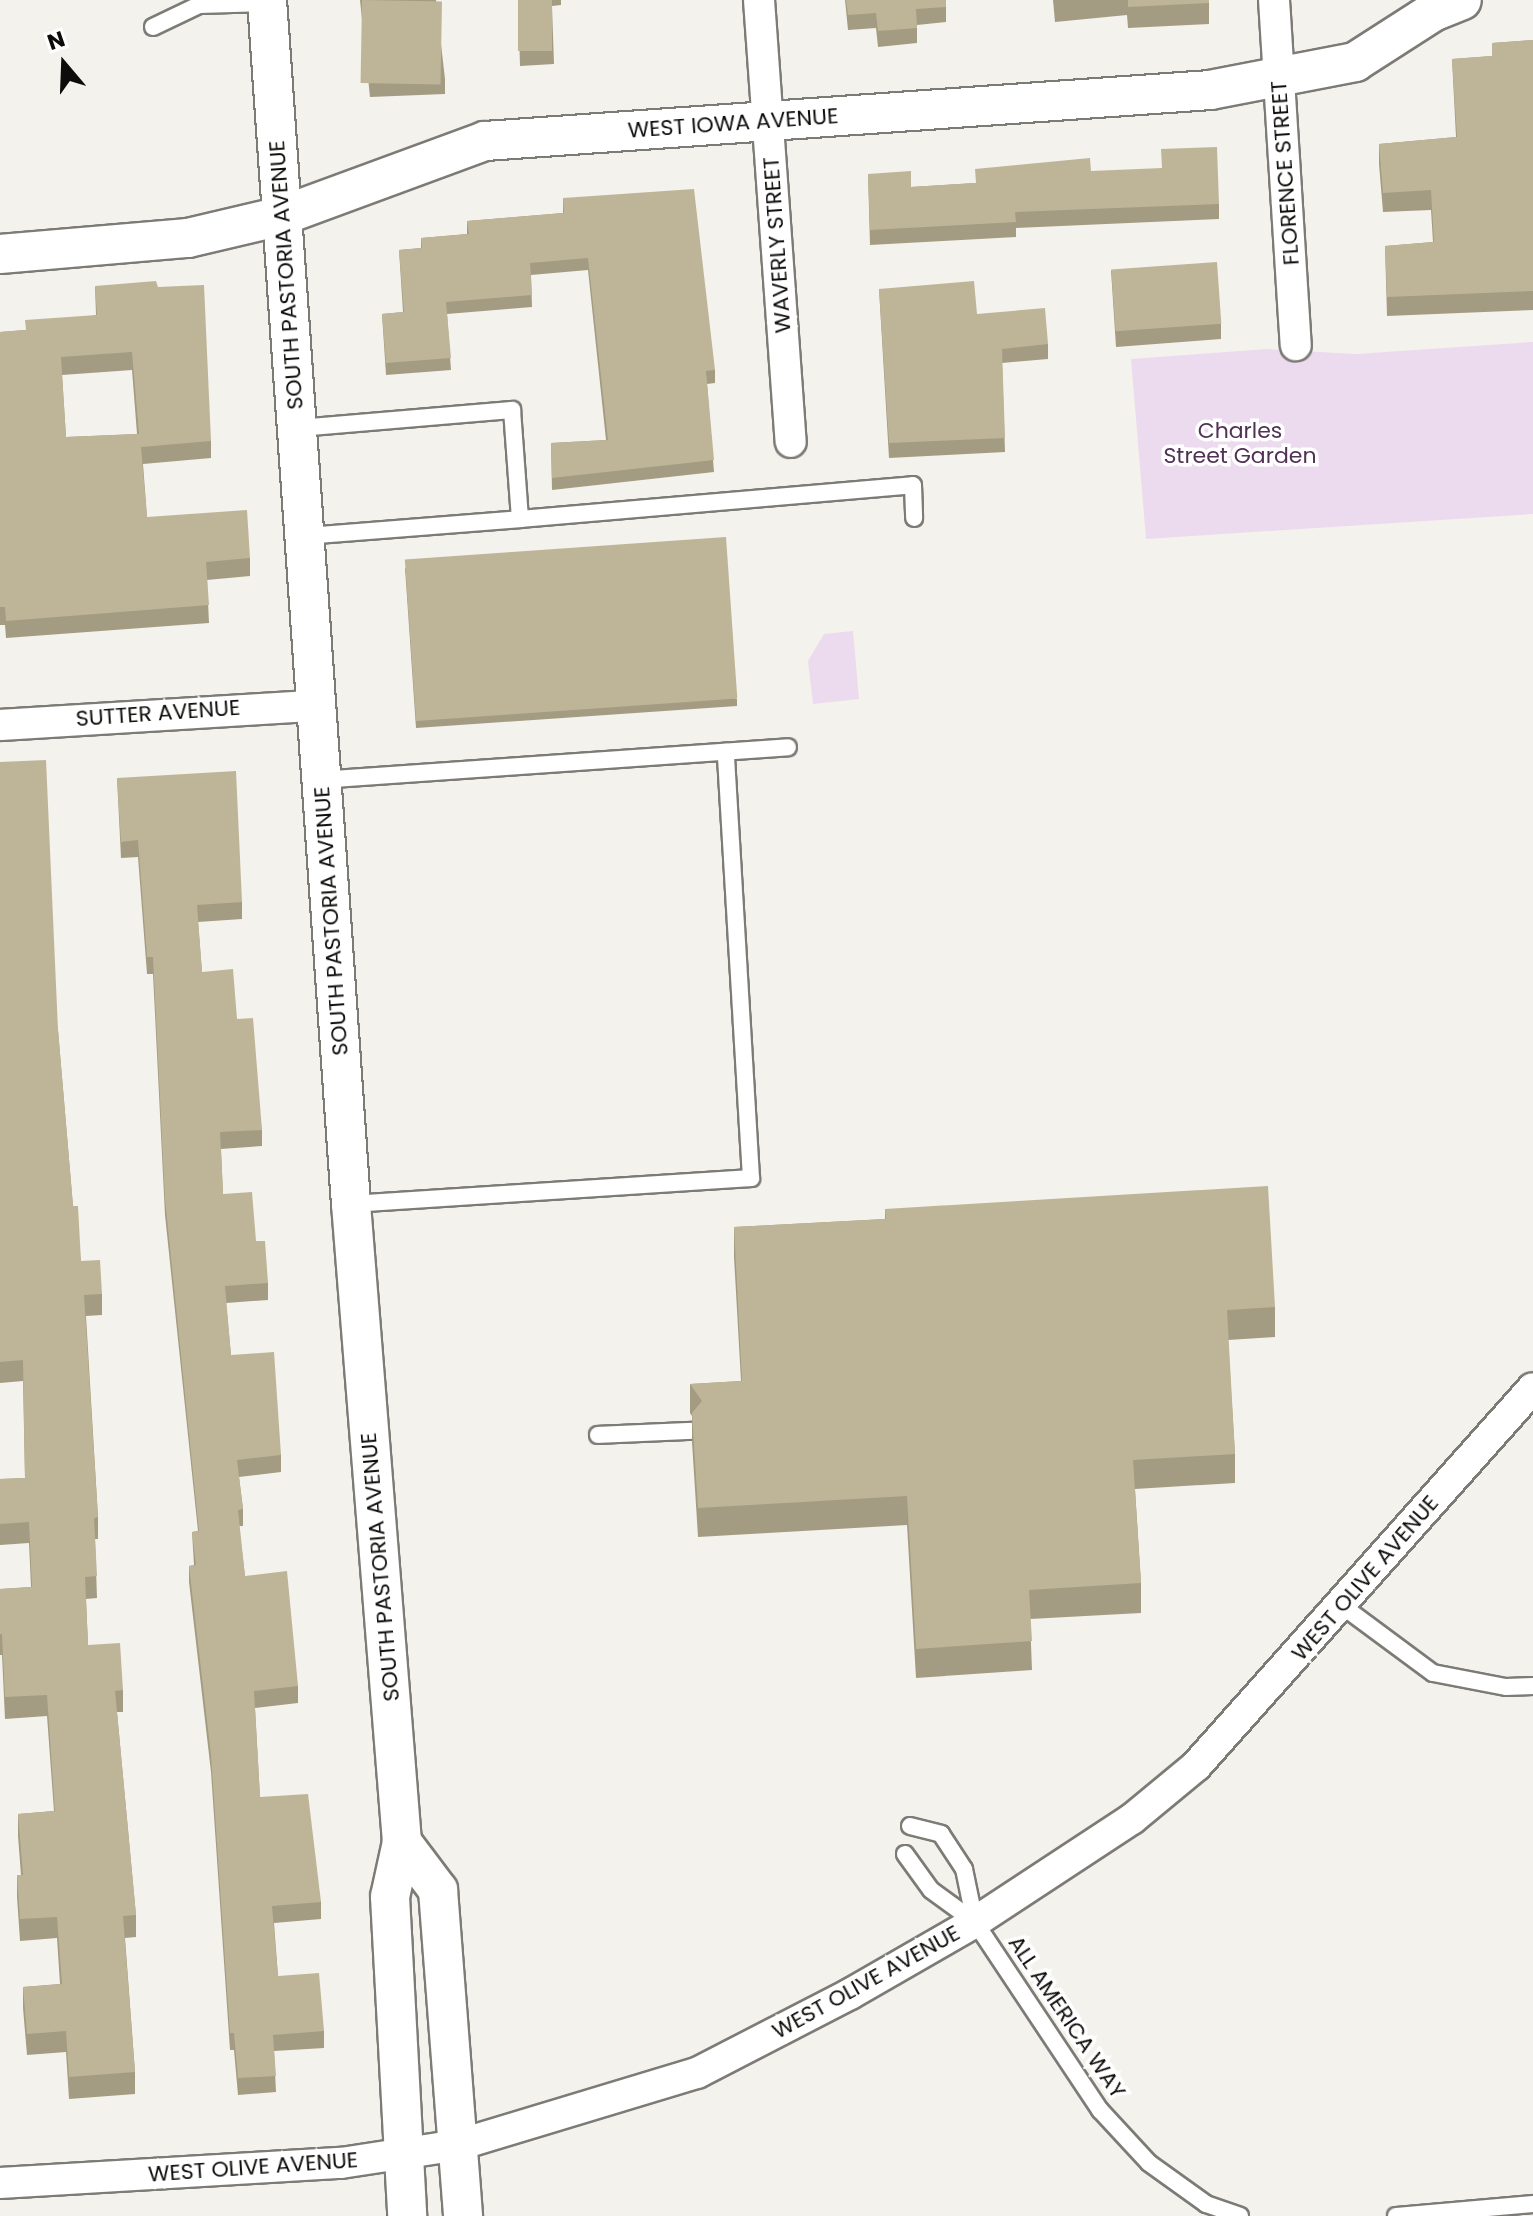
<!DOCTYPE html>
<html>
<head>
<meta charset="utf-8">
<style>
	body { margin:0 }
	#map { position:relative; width:1533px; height:2216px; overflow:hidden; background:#f4f2ec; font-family:Poppins,sans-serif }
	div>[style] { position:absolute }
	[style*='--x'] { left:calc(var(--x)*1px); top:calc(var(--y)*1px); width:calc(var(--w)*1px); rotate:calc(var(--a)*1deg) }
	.green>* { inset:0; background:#ecdbee }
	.roads { filter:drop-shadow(2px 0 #7d7b76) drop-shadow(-2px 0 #7d7b76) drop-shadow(0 2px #7d7b76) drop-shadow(0 -2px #7d7b76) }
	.service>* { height:16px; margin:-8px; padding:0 8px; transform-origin:8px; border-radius:8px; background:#fff }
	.minor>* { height:30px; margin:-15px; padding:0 15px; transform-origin:15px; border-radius:15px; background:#fff }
	.tertiary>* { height:38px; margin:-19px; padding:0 19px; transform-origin:19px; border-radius:19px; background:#fff }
	.wall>* { inset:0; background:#a39c83 }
	.building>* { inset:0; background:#beb598; transform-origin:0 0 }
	span { translate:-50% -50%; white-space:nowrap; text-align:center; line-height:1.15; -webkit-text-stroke:7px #fff; paint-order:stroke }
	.street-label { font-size:22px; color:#0d0c0a }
	.park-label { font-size:22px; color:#513255 }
	.north { position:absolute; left:24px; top:24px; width:80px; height:80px; -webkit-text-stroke:6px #fff; paint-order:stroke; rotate:341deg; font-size:22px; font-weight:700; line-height:32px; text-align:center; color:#0d0c0a }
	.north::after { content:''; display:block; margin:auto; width:28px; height:36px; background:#0d0c0a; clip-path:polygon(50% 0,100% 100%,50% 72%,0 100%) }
</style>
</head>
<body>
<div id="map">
	<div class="green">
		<i style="clip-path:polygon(1533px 342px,1533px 514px,1146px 539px,1131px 359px,1267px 349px,1356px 354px)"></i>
		<i style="clip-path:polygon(853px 631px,859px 699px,813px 704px,808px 661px,824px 634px)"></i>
	</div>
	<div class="roads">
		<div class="service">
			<i style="--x:153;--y:27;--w:51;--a:-25.6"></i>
			<i style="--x:199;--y:5;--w:68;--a:-1.7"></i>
			<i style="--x:298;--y:428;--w:215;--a:-4.8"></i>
			<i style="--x:512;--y:410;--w:109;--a:85.8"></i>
			<i style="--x:520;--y:519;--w:394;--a:-4.9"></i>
			<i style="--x:913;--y:485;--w:33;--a:88"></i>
			<i style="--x:306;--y:536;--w:215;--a:-4.5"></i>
			<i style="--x:320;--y:780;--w:469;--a:-4"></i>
			<i style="--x:351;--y:1204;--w:401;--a:-3.7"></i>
			<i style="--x:751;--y:1178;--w:427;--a:-93.4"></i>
			<i style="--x:598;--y:1435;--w:93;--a:-2.5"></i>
			<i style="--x:1341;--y:1605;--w:114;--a:36.5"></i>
			<i style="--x:1433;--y:1673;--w:74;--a:10.9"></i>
			<i style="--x:1506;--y:1687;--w:27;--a:-2"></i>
			<i style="--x:910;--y:1826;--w:32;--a:14"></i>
			<i style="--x:941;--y:1834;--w:42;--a:56.7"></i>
			<i style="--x:964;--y:1869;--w:54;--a:78.3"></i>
			<i style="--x:905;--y:1854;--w:44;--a:54.2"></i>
			<i style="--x:931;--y:1890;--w:54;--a:36"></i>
			<i style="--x:975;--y:1922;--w:226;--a:56.4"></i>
			<i style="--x:1100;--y:2110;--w:72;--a:47.2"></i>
			<i style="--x:1149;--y:2163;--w:70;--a:35.7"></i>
			<i style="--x:1206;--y:2204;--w:36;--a:19"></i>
			<i style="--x:1396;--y:2216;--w:138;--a:-5"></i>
		</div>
		<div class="minor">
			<i style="--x:759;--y:0;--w:443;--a:85.9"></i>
			<i style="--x:1274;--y:0;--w:346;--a:86.4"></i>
			<i style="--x:0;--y:725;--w:316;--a:-3.5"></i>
			<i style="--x:0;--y:2183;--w:342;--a:-3.4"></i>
			<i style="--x:341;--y:2163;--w:118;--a:-8.7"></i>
			<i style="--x:458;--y:2145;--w:250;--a:-16.8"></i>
			<i style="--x:697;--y:2073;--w:172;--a:-27.3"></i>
			<i style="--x:850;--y:1994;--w:144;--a:-29.9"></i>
			<i style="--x:975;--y:1922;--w:188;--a:-33.3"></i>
			<i style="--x:1132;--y:1819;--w:83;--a:-39.6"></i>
			<i style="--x:1196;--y:1766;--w:506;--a:-48.28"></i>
		</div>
		<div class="tertiary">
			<i style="--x:267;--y:0;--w:1207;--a:86.01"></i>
			<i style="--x:351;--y:1204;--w:640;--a:85.43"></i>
			<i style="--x:402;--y:1842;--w:56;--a:102.3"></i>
			<i style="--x:390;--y:1897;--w:319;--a:86.9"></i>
			<i style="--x:0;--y:254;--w:189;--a:-4.9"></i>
			<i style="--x:188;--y:238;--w:96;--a:-13.3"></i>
			<i style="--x:281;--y:216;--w:217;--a:-20.2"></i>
			<i style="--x:485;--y:141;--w:727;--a:-4.02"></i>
			<i style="--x:1210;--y:90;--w:148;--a:-10.9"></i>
			<i style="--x:1355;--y:62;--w:93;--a:-32.7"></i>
			<i style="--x:1433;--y:12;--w:31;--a:-22"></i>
			<i style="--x:402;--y:1842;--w:60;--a:53.1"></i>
			<i style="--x:438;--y:1890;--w:327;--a:85.6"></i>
		</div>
	</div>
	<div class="wall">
		<i style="clip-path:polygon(360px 0,436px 0,445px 79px,445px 94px,370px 97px)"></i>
		<i style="clip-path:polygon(518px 0,561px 0,561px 5px,552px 6px,554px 64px,520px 66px)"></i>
		<i style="clip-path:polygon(845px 0,946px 0,946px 22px,917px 25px,917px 43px,878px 47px,876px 28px,848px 30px)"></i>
		<i style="clip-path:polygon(1053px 0,1209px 0,1209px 24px,1128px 28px,1127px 15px,1055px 22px)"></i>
		<i style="clip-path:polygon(1533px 40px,1533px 310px,1387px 316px,1385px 246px,1433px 242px,1431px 210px,1383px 212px,1379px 164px,1379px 144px,1456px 137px,1452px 59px,1492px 56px,1492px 43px)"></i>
		<i style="clip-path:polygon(1091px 171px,1219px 204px,1219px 219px,1016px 228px,1016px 237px,870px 245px,868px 174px,911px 187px,975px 183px)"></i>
		<i style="clip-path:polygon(563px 198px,715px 370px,715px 383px,707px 384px,714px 472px,552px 490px,551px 443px,606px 440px,588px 270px,531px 275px,532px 307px,447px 314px,451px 370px,386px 375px,382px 314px,403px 312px,399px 250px,421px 248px,421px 238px,467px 234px,467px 221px,563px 213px)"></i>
		<i style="clip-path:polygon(1111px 270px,1221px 324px,1221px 339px,1116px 347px)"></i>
		<i style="clip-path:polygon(evenodd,95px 286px,211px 441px,211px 458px,143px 464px,147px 517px,250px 558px,250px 576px,207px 580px,209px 623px,6px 638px,5px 625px,0 625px,0 332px,25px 330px,96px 315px,95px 286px,132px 370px,137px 434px,66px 437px,62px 375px,132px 370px)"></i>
		<i style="clip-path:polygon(879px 289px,977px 314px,1048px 344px,1048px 359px,1002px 363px,1005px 452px,889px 458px)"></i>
		<i style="clip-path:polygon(405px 568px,737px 699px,737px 706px,416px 728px)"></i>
		<i style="clip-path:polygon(0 762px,58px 1030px,73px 1206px,81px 1261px,102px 1294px,102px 1315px,86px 1316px,98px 1517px,98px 1539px,95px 1539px,97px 1598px,86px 1599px,88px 1645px,123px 1690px,123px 1712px,117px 1712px,136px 1915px,136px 1937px,125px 1938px,135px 2072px,135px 2094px,69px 2099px,66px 2052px,27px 2055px,23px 2008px,23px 1987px,60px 1984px,57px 1938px,20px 1941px,17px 1897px,17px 1875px,21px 1875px,18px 1836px,18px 1814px,54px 1811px,47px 1716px,5px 1719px,2px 1655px,0 1655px,0 1589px,31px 1587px,29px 1543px,0 1545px,0 1479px,25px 1478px,23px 1381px,0 1383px)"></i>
		<i style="clip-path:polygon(117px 778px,242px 902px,242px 919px,198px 922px,202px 972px,237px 1019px,262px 1130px,262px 1146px,221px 1149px,223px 1194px,256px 1241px,268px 1283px,268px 1300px,226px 1303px,231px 1355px,281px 1455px,281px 1472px,239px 1477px,243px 1509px,243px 1526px,239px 1526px,245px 1576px,298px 1686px,298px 1703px,255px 1708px,260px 1797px,321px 1902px,321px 1919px,274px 1923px,278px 1976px,324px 2031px,324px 2048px,274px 2051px,276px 2092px,238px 2095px,234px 2050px,230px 2050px,211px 1772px,189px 1582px,189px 1566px,194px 1565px,192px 1532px,198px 1531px,165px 1215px,153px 974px,147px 974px,138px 857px,121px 858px)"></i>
		<i style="clip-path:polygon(885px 1209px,1275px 1307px,1275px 1337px,1228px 1340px,1235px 1454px,1235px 1483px,1135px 1489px,1141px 1583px,1141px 1613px,1030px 1619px,1032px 1670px,916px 1678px,907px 1525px,698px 1537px,692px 1442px,692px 1416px,690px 1413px,690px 1384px,741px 1381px,734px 1257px,734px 1227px,885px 1219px)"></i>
	</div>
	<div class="building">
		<i style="left:362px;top:0;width:80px;height:83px;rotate:1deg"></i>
		<i style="left:518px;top:0;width:34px;height:51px"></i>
		<i style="clip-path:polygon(846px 0,946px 0,946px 7px,916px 9px,917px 28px,878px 31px,876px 13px,848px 15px)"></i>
		<i style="clip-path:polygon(1128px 0,1209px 0,1209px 3px,1128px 7px)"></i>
		<i style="clip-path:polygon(1533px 40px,1533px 291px,1387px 297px,1385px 246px,1434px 242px,1431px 190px,1383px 193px,1379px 144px,1457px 137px,1452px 59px,1492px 56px,1492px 43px)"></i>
		<i style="clip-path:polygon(1217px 147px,1219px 204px,1015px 212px,1016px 222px,870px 230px,868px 174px,911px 171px,911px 187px,976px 183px,975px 169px,1090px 158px,1091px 171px,1162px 168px,1161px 149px)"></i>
		<i style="clip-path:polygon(694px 189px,715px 370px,706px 371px,714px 460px,552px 478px,551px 443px,608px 440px,588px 258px,530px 263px,532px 295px,446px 302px,451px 358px,386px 363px,382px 314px,404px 312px,399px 250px,422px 248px,421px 238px,469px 234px,467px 221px,564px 213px,563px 198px)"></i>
		<i style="left:1217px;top:262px;width:62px;height:106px;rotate:86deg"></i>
		<i style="clip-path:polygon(evenodd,156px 281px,158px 287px,204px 285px,211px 441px,141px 447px,147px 517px,247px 510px,250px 558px,206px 562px,209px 605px,6px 621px,5px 607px,0 607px,0 332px,26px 330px,25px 320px,97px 315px,95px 286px,156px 281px,132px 352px,139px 434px,66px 437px,61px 357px,132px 352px)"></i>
		<i style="clip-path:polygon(974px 281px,977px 314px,1045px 308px,1048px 344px,1002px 349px,1005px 438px,889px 443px,879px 289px)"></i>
		<i style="left:726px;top:537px;width:162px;height:322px;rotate:86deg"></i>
		<i style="clip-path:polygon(46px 760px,58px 1030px,73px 1206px,78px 1206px,81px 1261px,100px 1260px,102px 1294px,84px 1295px,98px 1517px,94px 1518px,97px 1576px,85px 1577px,88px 1645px,120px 1643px,123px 1690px,115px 1691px,136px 1915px,123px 1916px,135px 2072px,69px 2077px,66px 2031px,27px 2034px,23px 1987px,62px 1984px,57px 1917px,20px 1919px,17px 1875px,23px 1875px,18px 1814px,55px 1811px,47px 1695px,5px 1697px,2px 1634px,0 1634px,0 1589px,32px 1587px,29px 1522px,0 1524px,0 1479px,25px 1478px,23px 1360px,0 1362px,0 762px)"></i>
		<i style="clip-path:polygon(236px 771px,242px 902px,197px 905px,202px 972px,233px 969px,237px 1019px,253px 1018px,262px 1130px,220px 1132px,223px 1194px,252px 1192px,256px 1241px,265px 1241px,268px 1283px,225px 1286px,231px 1355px,274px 1352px,281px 1455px,237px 1460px,243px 1509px,238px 1510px,245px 1576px,287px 1571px,298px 1686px,254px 1691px,260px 1797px,308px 1794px,321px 1902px,272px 1906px,278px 1976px,319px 1973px,324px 2031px,273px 2035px,276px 2076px,238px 2078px,234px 2033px,230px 2033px,211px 1755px,189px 1566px,196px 1565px,192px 1532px,199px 1531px,165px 1199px,153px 957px,147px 957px,138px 840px,121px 842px,117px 778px)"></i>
		<i style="clip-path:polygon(1268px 1186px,1275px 1307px,1227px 1310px,1235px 1454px,1133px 1460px,1141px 1583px,1029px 1590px,1032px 1641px,916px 1649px,907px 1496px,698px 1508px,692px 1413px,702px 1401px,690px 1384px,742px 1381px,734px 1227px,886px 1219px,885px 1209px)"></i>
	</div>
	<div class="street-label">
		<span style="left:733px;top:123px;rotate:-4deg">WEST IOWA AVENUE</span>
		<span style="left:1285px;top:173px;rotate:-94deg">FLORENCE STREET</span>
		<span style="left:777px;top:245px;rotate:-94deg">WAVERLY STREET</span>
		<span style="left:286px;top:275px;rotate:-94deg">SOUTH PASTORIA AVENUE</span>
		<span style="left:158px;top:713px;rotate:-4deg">SUTTER AVENUE</span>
		<span style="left:331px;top:921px;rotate:-94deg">SOUTH PASTORIA AVENUE</span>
		<span style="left:380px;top:1567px;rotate:-95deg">SOUTH PASTORIA AVENUE</span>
		<span style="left:1365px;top:1578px;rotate:-49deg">WEST OLIVE AVENUE</span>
		<span style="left:866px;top:1982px;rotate:-29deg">WEST OLIVE AVENUE</span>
		<span style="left:1067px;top:2017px;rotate:56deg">ALL AMERICA WAY</span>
		<span style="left:253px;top:2167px;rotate:-4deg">WEST OLIVE AVENUE</span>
	</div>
	<div class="park-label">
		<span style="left:1240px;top:443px">Charles<br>Street Garden</span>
	</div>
	<div class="north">N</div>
</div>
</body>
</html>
